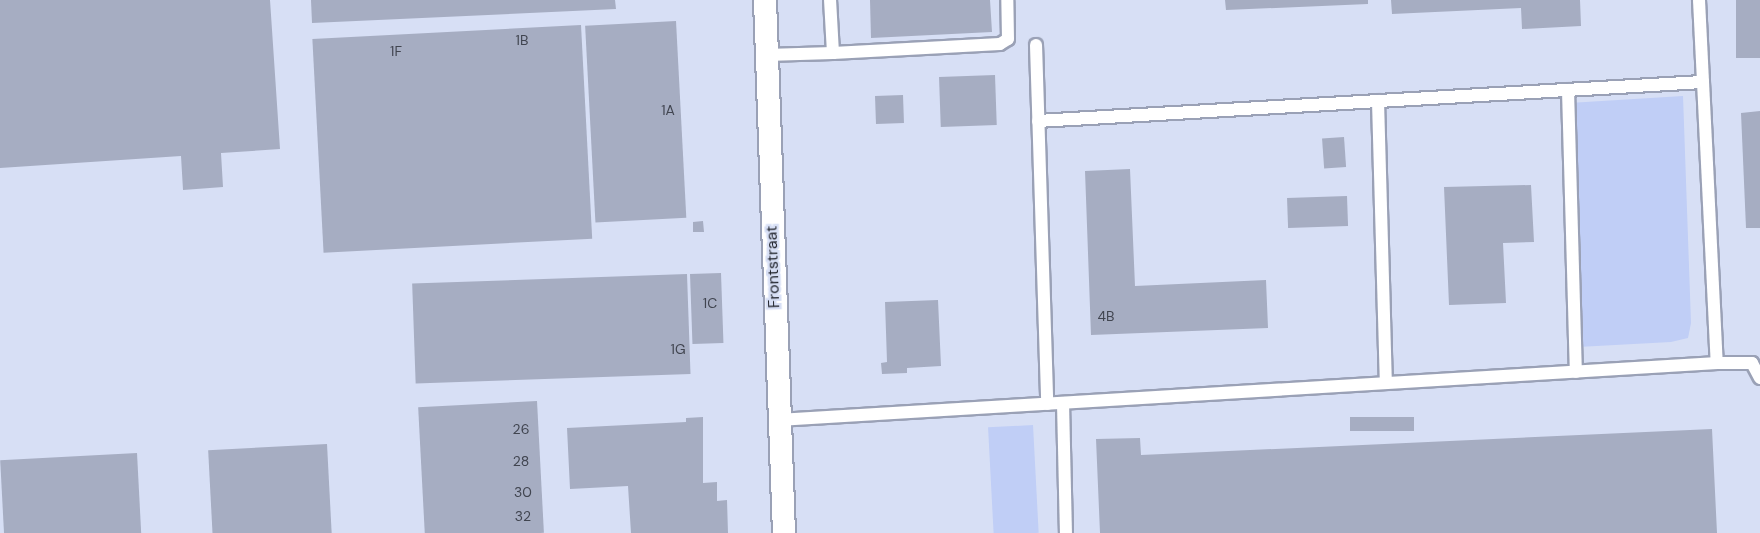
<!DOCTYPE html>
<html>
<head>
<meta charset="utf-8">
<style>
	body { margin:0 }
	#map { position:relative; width:1760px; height:533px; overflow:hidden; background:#d7dff5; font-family:"DM Sans",sans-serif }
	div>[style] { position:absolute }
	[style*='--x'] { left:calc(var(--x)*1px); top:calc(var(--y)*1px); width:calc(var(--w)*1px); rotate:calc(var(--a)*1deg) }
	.green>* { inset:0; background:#c0cef6; transform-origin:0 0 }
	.building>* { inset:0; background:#a6adc2; transform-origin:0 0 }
	.roads { filter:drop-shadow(2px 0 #9aa1b6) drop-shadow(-2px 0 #9aa1b6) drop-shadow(0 2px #9aa1b6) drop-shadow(0 -2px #9aa1b6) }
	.service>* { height:12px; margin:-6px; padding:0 6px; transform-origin:6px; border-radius:6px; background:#fff }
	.minor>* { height:22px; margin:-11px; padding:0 11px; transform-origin:11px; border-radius:11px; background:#fff }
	span { translate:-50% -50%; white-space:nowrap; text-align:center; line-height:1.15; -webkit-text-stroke:5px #d7dff5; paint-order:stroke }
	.number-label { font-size:14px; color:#414550 }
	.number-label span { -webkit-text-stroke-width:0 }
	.street-label { font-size:16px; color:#1f222a }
</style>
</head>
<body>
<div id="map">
	<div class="green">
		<i style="clip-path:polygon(1683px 96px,1691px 323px,1688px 338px,1671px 342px,1578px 347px,1569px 103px)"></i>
		<i style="left:1033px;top:425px;width:108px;height:45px;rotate:87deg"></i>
	</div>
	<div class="building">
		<i style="clip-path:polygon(0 0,270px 0,280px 149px,221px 153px,223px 187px,183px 190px,181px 156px,0 168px)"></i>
		<i style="clip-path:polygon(311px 0,615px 0,616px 9px,312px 23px)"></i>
		<i style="clip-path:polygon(870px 0,990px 0,992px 32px,871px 38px)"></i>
		<i style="clip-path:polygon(1225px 0,1368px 0,1368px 4px,1226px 10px)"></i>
		<i style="clip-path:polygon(1391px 0,1580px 0,1581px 26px,1522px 29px,1521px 8px,1392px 14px)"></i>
		<i style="left:1736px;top:0;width:24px;height:58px"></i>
		<i style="left:676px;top:21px;width:197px;height:91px;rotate:87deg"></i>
		<i style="left:581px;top:25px;width:214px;height:269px;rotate:87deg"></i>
		<i style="left:995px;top:75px;width:50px;height:56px;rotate:88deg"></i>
		<i style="left:903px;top:95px;width:28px;height:28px;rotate:88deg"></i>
		<i style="clip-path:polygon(1760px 111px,1760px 228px,1746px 228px,1741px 113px)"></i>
		<i style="left:1344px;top:137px;width:30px;height:22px;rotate:86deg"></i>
		<i style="clip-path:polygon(1130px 169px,1135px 286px,1266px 280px,1268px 328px,1091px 335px,1085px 171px)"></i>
		<i style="clip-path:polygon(1531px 185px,1534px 242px,1503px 243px,1506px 303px,1449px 305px,1444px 187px)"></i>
		<i style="left:1347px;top:196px;width:30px;height:60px;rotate:88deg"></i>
		<i style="clip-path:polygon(703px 221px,704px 232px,693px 232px,693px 222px)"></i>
		<i style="left:721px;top:273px;width:70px;height:31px;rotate:88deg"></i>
		<i style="left:687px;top:274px;width:100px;height:275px;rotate:88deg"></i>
		<i style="clip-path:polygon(938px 300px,941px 366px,907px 368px,907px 373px,882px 374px,881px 363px,887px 362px,885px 302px)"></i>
		<i style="left:537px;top:401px;width:132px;height:119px;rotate:87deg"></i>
		<i style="clip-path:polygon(703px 417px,703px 483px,717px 482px,717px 501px,727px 500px,728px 533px,631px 533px,628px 486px,570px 489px,567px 428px,686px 422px,686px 418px)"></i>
		<i style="left:1414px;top:417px;width:14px;height:64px;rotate:90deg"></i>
		<i style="clip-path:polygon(1712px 429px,1717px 533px,1100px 533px,1096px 439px,1140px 438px,1141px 455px)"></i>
		<i style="left:327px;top:444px;width:89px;height:119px;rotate:87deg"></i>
		<i style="left:137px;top:453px;width:80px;height:137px;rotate:87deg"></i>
	</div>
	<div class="roads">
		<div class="service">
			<i style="--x:1699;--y:0;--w:363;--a:87.2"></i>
			<i style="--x:1036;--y:45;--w:359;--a:88.2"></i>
			<i style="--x:833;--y:53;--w:167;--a:-3.1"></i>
			<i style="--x:1000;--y:44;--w:9;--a:-32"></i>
			<i style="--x:1008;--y:39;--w:39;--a:-91"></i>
			<i style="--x:766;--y:55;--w:67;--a:-1.7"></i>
			<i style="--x:833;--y:53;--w:53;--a:-93.2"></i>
			<i style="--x:1568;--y:90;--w:282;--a:88.4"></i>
			<i style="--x:1378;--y:101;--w:282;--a:88.4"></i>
			<i style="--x:1038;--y:121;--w:666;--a:-3.36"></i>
			<i style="--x:1063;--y:403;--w:130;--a:88.7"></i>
			<i style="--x:778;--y:420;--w:941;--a:-3.47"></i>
			<i style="--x:1717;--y:363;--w:35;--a:0"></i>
			<i style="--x:1752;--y:363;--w:17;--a:62"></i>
		</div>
		<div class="minor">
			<i style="--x:765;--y:0;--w:533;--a:87.96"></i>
		</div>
	</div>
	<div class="number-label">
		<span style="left:522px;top:40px">1B</span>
		<span style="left:396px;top:51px">1F</span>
		<span style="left:668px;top:110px">1A</span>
		<span style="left:710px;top:303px">1C</span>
		<span style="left:1106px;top:316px">4B</span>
		<span style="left:678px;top:349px">1G</span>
		<span style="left:521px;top:429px">26</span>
		<span style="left:521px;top:461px">28</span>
		<span style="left:523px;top:492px">30</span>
		<span style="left:523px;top:516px">32</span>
	</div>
	<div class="street-label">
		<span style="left:773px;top:267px;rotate:-92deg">Frontstraat</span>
	</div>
</div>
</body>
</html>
